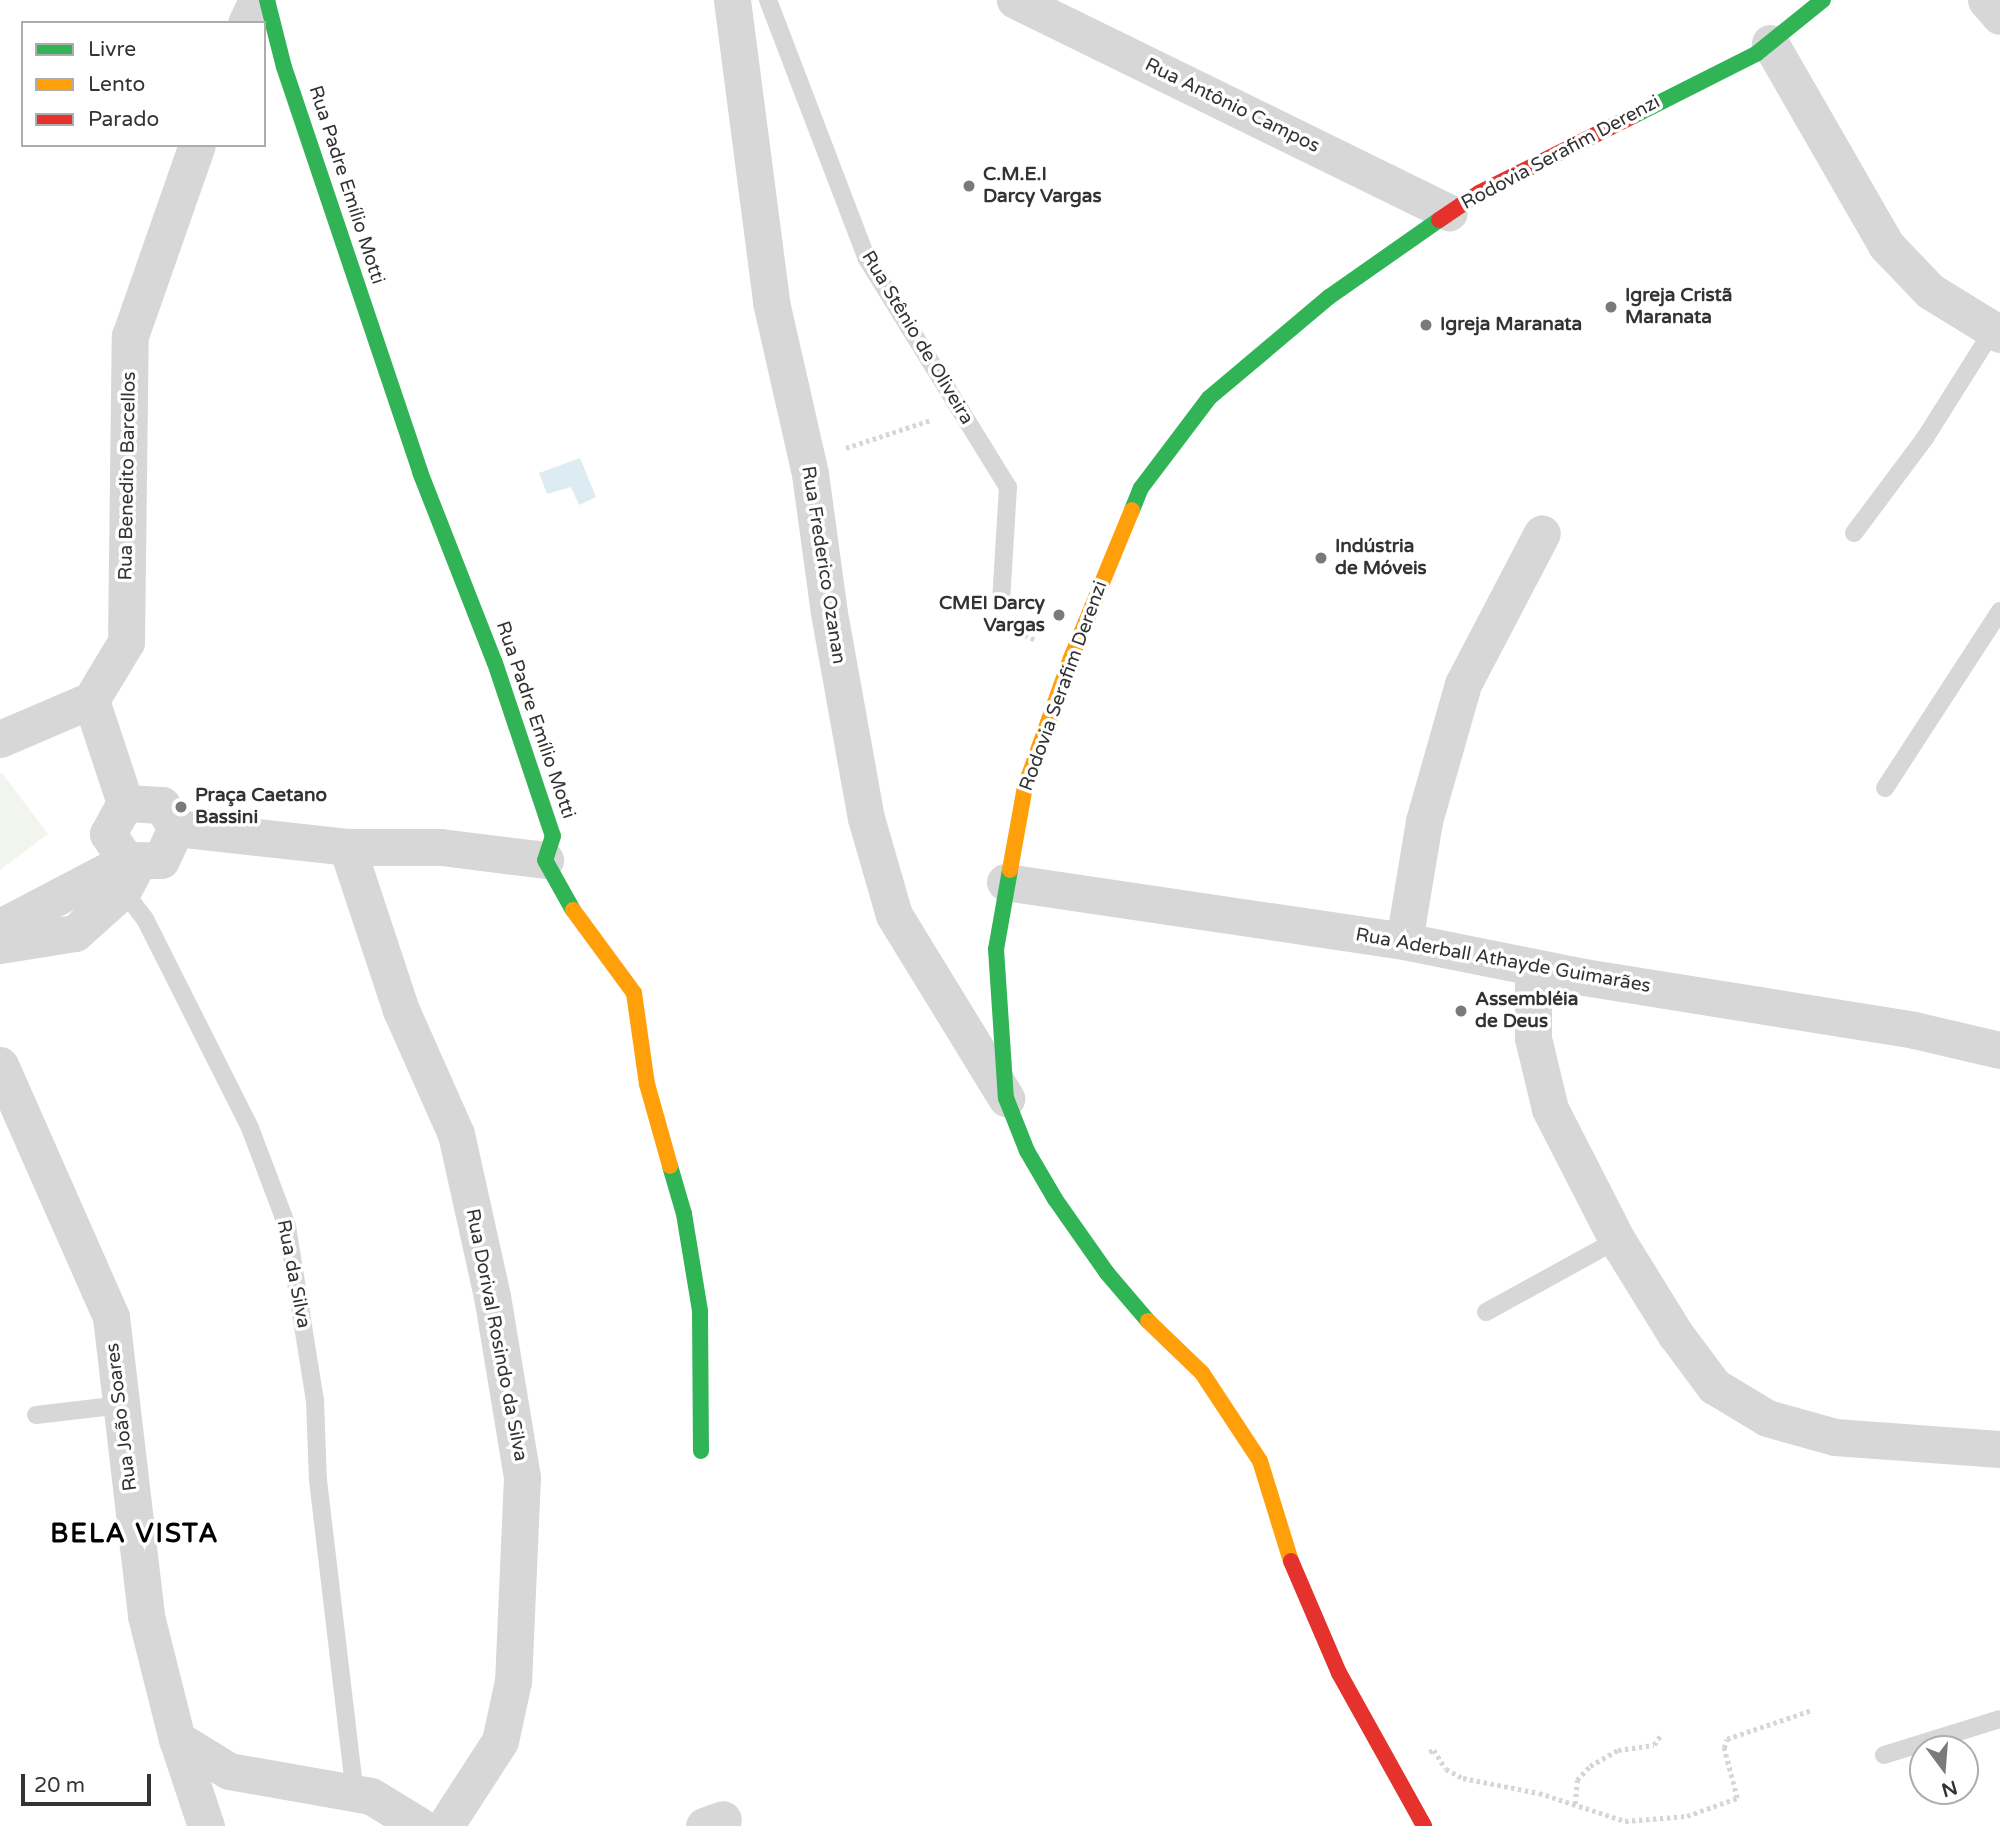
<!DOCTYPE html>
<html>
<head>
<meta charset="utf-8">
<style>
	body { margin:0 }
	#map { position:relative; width:2000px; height:1826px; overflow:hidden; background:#fff; font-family:"Varela Round",sans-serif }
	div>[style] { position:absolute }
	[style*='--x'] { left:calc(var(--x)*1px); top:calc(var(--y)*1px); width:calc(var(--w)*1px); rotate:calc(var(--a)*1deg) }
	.green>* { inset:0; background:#f1f5ed }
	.water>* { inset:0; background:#ddebf3 }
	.path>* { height:4.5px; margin-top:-2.25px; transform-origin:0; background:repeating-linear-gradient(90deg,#d6d6d6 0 3.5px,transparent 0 7px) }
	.lane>* { height:18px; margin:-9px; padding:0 9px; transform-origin:9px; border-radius:9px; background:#d7d7d7 }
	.street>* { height:37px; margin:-18.5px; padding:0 18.5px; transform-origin:18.5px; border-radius:18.5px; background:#d7d7d7 }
	.fast>* { height:16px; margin:-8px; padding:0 8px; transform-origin:8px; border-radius:8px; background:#30b455 }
	.slow>* { height:16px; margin:-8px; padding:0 8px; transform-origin:8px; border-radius:8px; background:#ff9f0a }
	.jam>* { height:16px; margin:-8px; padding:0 8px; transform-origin:8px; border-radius:8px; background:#e5322d }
	.dots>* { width:19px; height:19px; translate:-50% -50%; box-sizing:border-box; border:4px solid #fff; border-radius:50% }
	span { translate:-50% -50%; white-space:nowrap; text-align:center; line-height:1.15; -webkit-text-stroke:7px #fff; paint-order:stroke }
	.street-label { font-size:19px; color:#333 }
	.poi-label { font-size:19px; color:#333; font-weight:700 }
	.left { translate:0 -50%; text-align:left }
	.right { translate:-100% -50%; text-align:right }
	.district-label { font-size:26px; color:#000; font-weight:700; letter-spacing:2px }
	.legend { position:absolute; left:21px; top:21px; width:245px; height:126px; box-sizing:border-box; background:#fff; border:2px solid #adadad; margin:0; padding:9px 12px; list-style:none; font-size:21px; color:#333 }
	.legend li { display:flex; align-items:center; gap:14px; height:35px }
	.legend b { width:35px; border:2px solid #adadad }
	.north { position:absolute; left:1909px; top:1735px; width:70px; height:70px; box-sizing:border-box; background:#fff; border:2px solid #adadad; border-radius:50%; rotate:164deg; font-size:19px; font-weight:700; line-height:28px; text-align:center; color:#333 }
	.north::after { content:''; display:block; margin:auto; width:24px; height:32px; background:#7a7a7a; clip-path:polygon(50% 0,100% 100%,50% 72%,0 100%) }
	.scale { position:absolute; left:21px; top:1774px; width:130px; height:32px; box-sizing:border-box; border:4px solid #333; border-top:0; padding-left:9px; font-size:21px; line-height:24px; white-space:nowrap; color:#333; -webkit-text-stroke:5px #fff; paint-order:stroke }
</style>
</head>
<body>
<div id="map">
	<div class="green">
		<i style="clip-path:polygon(2px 773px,48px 834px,0 870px,0 774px)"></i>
	</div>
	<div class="water">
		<i style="clip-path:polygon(580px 458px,596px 497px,579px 505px,571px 487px,547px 494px,539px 473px)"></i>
	</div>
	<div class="path">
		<i style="--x:846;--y:448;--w:89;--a:-18.2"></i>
		<i style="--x:1012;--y:629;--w:26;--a:25"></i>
		<i style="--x:1429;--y:1752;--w:5;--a:-22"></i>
		<i style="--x:1434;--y:1750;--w:22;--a:58"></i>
		<i style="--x:1446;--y:1769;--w:19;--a:28"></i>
		<i style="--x:1463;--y:1778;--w:77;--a:11.2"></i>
		<i style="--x:1539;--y:1793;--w:90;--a:18"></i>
		<i style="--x:1625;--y:1821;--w:62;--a:-4.6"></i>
		<i style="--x:1687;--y:1816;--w:53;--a:-19.8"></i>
		<i style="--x:1737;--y:1798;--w:52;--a:-104.6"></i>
		<i style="--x:1724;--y:1748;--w:9;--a:-72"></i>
		<i style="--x:1727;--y:1739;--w:90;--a:-18.8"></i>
		<i style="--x:1575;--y:1804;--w:24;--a:-85"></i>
		<i style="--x:1577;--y:1780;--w:19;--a:-47"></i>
		<i style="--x:1590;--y:1766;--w:32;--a:-30"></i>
		<i style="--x:1618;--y:1750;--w:36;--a:-8"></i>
		<i style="--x:1654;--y:1745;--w:11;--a:-56"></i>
	</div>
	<div class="lane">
		<i style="--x:768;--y:0;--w:277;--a:69.1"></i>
		<i style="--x:867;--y:259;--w:268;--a:58.3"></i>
		<i style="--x:1008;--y:487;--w:113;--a:93.5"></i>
		<i style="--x:1854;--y:533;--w:119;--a:-53.2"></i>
		<i style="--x:1925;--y:438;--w:128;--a:-57.8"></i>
		<i style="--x:1885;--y:788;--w:211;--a:-57"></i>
		<i style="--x:123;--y:890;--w:36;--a:53"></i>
		<i style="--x:145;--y:919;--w:234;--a:63.3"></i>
		<i style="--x:250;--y:1128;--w:105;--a:69.3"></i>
		<i style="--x:287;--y:1226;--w:176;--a:80.9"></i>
		<i style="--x:315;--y:1400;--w:80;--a:87.9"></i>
		<i style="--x:318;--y:1480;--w:315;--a:83.3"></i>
		<i style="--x:1486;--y:1312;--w:149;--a:-28.8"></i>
		<i style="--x:36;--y:1415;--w:86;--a:-6.7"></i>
		<i style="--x:1884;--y:1755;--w:121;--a:-17.2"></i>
	</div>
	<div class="street">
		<i style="--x:732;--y:0;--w:305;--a:82.6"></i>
		<i style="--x:771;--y:302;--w:176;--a:77.2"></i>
		<i style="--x:810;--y:474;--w:140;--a:82.2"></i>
		<i style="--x:829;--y:613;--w:208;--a:79.8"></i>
		<i style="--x:866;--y:818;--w:101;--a:73.9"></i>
		<i style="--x:894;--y:915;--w:215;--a:58.5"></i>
		<i style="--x:1015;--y:0;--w:483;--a:26.1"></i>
		<i style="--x:1986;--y:0;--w:21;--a:49"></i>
		<i style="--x:246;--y:23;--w:25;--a:-64"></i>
		<i style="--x:1770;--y:43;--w:233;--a:60.1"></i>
		<i style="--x:1886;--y:245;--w:64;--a:46.3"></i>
		<i style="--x:1930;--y:291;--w:82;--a:31.6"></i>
		<i style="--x:0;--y:739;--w:99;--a:-23.2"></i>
		<i style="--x:125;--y:803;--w:108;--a:-108.3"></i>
		<i style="--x:91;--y:700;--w:68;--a:-58.9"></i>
		<i style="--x:126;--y:642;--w:306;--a:-89.3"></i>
		<i style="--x:130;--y:336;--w:202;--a:-70.7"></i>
		<i style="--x:125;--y:803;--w:35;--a:119"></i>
		<i style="--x:108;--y:834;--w:32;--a:56"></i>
		<i style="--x:125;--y:803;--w:37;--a:3"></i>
		<i style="--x:162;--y:805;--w:27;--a:59"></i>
		<i style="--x:176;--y:828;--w:172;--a:6.3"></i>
		<i style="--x:347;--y:847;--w:94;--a:0"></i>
		<i style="--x:441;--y:847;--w:105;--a:7.1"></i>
		<i style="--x:347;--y:847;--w:172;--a:71.7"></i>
		<i style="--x:401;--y:1010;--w:136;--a:66.1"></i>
		<i style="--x:456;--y:1134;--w:166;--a:77.5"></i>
		<i style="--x:492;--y:1296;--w:183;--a:80.6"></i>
		<i style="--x:522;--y:1477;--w:204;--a:92.5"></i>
		<i style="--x:513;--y:1681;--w:61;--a:102.2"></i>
		<i style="--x:500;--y:1741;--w:101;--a:122.9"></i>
		<i style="--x:1005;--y:882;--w:403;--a:8.4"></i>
		<i style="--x:1404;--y:941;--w:184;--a:11.3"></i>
		<i style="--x:1584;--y:977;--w:334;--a:9.1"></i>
		<i style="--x:1914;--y:1030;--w:88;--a:13.1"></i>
		<i style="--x:0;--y:927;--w:142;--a:-27.6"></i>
		<i style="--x:126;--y:861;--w:35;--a:-2"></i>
		<i style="--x:161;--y:860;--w:35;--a:-65"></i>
		<i style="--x:1404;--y:941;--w:122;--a:-80.5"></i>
		<i style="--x:1424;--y:821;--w:142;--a:-74.1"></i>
		<i style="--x:1463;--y:684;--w:170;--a:-62.4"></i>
		<i style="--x:0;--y:945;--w:76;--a:-9.1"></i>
		<i style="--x:75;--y:933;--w:64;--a:-41.9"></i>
		<i style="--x:123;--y:890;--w:34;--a:-62"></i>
		<i style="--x:1533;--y:967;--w:71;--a:90"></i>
		<i style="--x:1533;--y:1038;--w:73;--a:76.5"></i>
		<i style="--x:1550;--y:1109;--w:147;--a:62.9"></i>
		<i style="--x:1617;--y:1240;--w:112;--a:58.2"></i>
		<i style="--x:1676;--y:1335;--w:64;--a:53.3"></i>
		<i style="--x:1714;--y:1386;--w:62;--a:31.1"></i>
		<i style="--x:1767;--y:1418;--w:71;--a:15.6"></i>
		<i style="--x:1835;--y:1437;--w:165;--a:4.2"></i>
		<i style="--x:0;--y:1065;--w:275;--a:66.2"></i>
		<i style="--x:111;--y:1317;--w:301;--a:83.3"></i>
		<i style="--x:146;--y:1616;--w:127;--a:75.9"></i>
		<i style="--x:177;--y:1739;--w:92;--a:71.6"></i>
		<i style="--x:177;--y:1739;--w:61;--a:31.6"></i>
		<i style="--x:229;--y:1771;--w:144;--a:10"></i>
		<i style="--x:371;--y:1796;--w:57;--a:31.5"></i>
		<i style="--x:704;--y:1826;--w:20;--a:-20"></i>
	</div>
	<div class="fast">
		<i style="--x:267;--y:0;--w:69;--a:75.8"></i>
		<i style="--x:284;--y:67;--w:427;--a:71.4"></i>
		<i style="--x:420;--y:472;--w:205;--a:68.6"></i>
		<i style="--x:495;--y:663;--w:182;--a:71.5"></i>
		<i style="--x:553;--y:836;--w:25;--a:108"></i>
		<i style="--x:545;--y:860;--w:57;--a:60.8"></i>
		<i style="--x:1633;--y:116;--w:138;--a:-26.8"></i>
		<i style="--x:1756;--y:54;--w:86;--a:-38.9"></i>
		<i style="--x:1132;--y:510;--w:24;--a:-68"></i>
		<i style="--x:1141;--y:488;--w:113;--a:-52.9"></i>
		<i style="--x:1209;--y:398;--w:157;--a:-40.1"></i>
		<i style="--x:1329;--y:297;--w:134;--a:-35"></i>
		<i style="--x:1010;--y:870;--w:80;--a:100"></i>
		<i style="--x:996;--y:949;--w:149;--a:86.2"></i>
		<i style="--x:1006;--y:1098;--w:57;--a:68.4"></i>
		<i style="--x:1027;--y:1151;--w:56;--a:59.7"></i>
		<i style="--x:1055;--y:1199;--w:90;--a:54.9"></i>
		<i style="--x:1107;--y:1273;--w:63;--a:49.5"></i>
		<i style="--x:670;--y:1166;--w:50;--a:73.7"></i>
		<i style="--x:684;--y:1214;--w:98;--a:80.6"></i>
		<i style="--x:700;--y:1311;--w:140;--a:89.6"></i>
	</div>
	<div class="slow">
		<i style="--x:1010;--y:870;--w:84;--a:-79.8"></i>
		<i style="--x:1025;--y:787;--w:137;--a:-70.4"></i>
		<i style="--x:1071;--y:658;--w:160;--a:-67.6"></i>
		<i style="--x:573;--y:910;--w:103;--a:53.7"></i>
		<i style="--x:634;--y:993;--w:92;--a:81.9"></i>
		<i style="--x:647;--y:1084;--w:85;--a:74.3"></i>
		<i style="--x:1148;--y:1321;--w:75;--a:43.9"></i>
		<i style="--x:1202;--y:1373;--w:105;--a:56.6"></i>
		<i style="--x:1260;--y:1461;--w:105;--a:72.8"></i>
	</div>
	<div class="jam">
		<i style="--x:1439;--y:220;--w:48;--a:-34"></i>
		<i style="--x:1479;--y:193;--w:172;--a:-26.6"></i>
		<i style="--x:1291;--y:1561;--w:122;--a:66.8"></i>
		<i style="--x:1339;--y:1673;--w:175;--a:60.9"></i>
	</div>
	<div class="dots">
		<i style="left:969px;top:186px;background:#7a7a7a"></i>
		<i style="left:1611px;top:307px;background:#7a7a7a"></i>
		<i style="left:1426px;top:325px;background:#7a7a7a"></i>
		<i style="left:1321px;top:558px;background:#7a7a7a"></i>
		<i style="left:1059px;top:615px;background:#7a7a7a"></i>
		<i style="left:181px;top:807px;background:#7a7a7a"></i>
		<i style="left:1461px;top:1011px;background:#7a7a7a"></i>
	</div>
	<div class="street-label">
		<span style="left:1232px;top:106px;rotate:26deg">Rua Antônio Campos</span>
		<span style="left:1561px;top:153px;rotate:-28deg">Rodovia Serafim Derenzi</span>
		<span style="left:346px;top:185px;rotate:72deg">Rua Padre Emílio Motti</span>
		<span style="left:917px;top:338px;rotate:59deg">Rua Stênio de Oliveira</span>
		<span style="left:128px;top:476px;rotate:-89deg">Rua Benedito Barcellos</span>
		<span style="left:823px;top:565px;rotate:81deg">Rua Frederico Ozanan</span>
		<span style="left:1064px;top:686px;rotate:-70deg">Rodovia Serafim Derenzi</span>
		<span style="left:535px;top:720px;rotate:71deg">Rua Padre Emílio Motti</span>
		<span style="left:1503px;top:961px;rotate:10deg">Rua Aderball Athayde Guimarães</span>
		<span style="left:293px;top:1274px;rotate:79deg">Rua da Silva</span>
		<span style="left:496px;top:1335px;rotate:79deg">Rua Dorival Rosindo da Silva</span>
		<span style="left:122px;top:1417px;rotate:-97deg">Rua João Soares</span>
	</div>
	<div class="poi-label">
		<span class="left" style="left:983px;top:186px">C.M.E.I<br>Darcy Vargas</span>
		<span class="left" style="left:1625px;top:307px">Igreja Cristã<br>Maranata</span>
		<span class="left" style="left:1440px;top:325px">Igreja Maranata</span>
		<span class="left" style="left:1335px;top:558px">Indústria<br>de Móveis</span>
		<span class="right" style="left:1045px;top:615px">CMEI Darcy<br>Vargas</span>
		<span class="left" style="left:195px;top:807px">Praça Caetano<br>Bassini</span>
		<span class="left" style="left:1475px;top:1011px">Assembléia<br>de Deus</span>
	</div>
	<div class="district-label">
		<span style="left:135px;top:1534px">BELA VISTA</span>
	</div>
	<ul class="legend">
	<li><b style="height:9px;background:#30b455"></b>Livre</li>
	<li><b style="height:9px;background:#ff9f0a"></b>Lento</li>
	<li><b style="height:9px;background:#e5322d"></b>Parado</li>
	</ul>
	<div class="north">N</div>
	<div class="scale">20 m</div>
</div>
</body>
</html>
